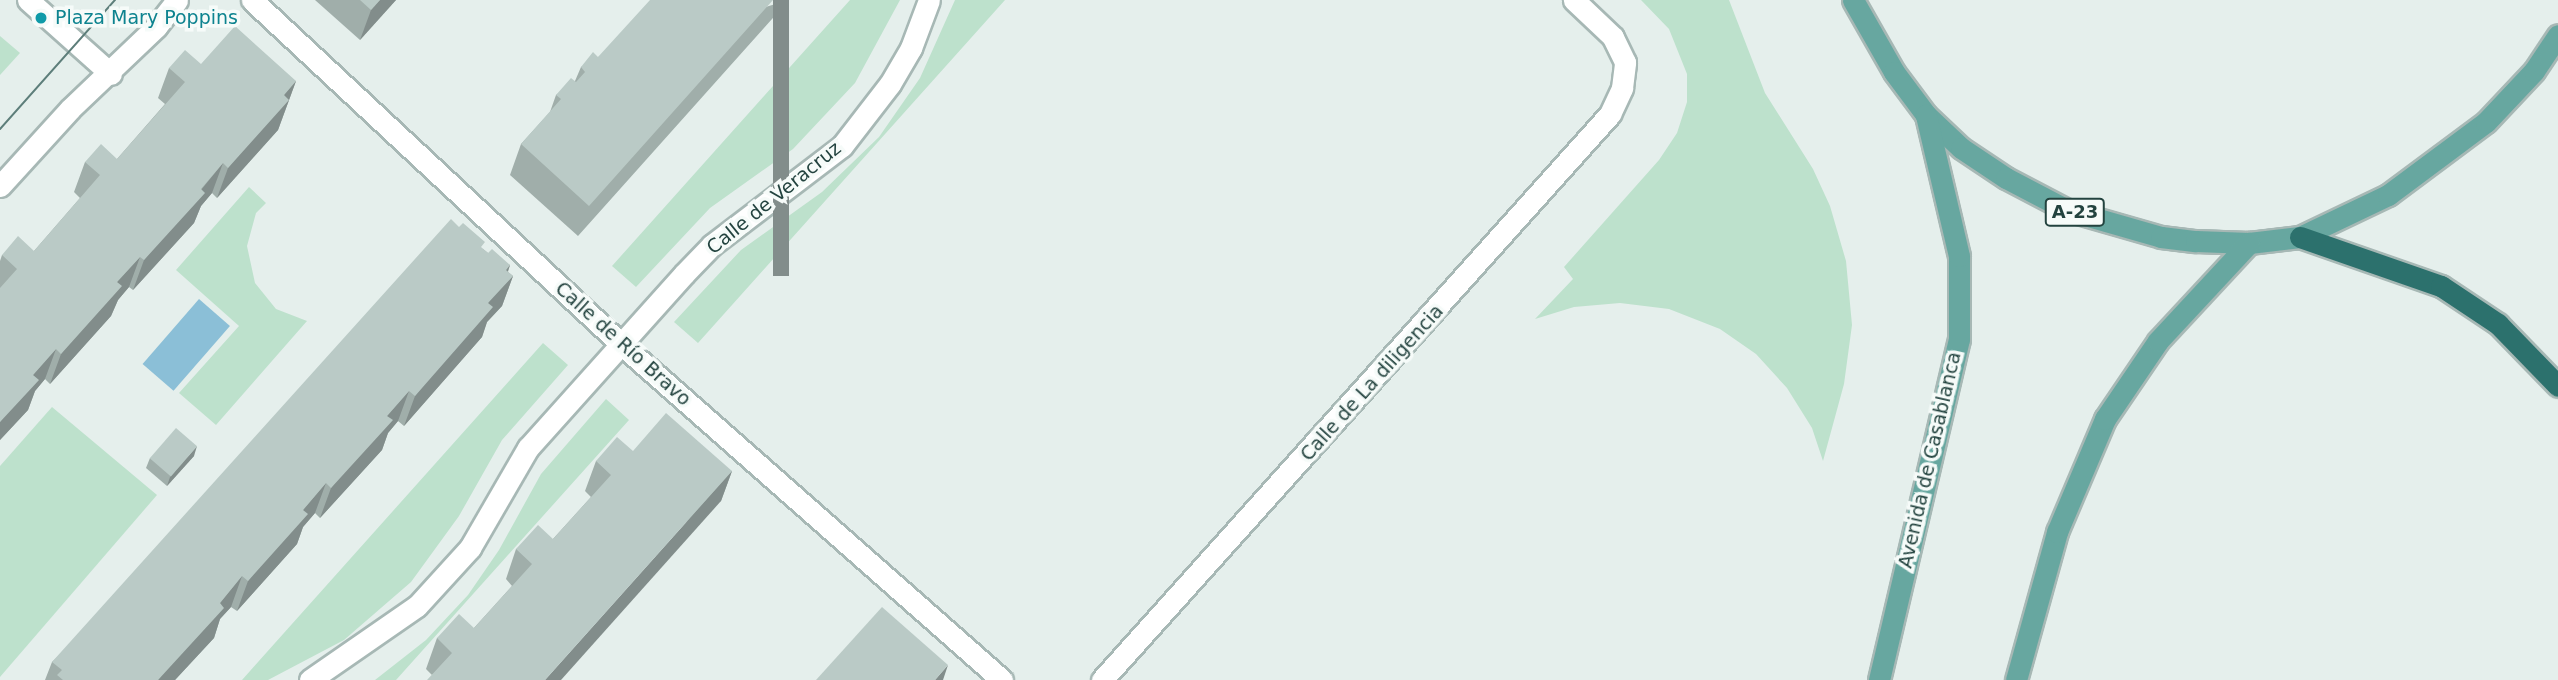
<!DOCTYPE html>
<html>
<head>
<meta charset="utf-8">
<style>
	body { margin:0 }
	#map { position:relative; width:2558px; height:680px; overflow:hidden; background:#e5efec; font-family:"DejaVu Sans",sans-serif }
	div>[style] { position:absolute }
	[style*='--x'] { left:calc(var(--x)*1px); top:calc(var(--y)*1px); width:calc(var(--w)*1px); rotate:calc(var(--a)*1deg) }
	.green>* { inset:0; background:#bde1cc }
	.water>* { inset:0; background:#8bbfd7; transform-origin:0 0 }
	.roads { filter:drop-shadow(2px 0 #a7b8b5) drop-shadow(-2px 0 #a7b8b5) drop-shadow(0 2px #a7b8b5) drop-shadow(0 -2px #a7b8b5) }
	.minor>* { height:21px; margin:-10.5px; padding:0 10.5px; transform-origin:10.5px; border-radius:10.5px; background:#fff }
	.major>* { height:21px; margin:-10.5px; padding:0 10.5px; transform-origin:10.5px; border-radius:10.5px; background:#67a7a0 }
	.highway>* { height:21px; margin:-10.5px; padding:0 10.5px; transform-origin:10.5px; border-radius:10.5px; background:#2c716d }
	.tram>* { height:2px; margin:-1px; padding:0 1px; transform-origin:1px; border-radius:1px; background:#5d7e7a }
	.wall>* { inset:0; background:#a0aeaa }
	.shaded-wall>* { inset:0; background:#828d8b; transform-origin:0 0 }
	.building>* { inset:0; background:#bacac6; transform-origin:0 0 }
	.dots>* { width:19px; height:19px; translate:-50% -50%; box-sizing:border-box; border:4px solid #f6fbf9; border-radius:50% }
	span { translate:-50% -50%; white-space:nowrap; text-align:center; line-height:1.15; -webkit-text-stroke:7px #f6fbf9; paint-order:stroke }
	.shield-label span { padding:2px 5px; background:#f6fbf9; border:2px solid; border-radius:5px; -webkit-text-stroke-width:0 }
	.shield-label { font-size:18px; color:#23433f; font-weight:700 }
	.culture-label { font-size:19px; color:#0d838f }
	.left { translate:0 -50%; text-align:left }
	.street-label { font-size:19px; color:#23433f }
</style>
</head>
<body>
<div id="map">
	<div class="green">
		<i style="clip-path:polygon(850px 0,900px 0,855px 83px,793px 149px,710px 208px,636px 287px,612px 266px)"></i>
		<i style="clip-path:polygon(955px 0,1005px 0,698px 343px,674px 322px,741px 250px,822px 192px,879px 137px,920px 78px)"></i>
		<i style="clip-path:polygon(1641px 0,1729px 0,1765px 93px,1813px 169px,1830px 206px,1846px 261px,1852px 325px,1844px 384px,1823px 461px,1812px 428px,1787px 388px,1756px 354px,1720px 329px,1669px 309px,1620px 303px,1574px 307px,1535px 319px,1573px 279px,1564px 267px,1659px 160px,1677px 133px,1687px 102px,1687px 74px,1669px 29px)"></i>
		<i style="clip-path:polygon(0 36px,20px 53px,0 75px)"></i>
		<i style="clip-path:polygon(249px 187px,266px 203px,256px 213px,247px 246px,255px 283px,276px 309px,307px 321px,216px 425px,179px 393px,239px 326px,176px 270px)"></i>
		<i style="clip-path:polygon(543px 343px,568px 365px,502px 440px,459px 516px,411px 582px,344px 640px,268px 680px,242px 680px)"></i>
		<i style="clip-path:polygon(606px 399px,629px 420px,396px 680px,375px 680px,426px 640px,468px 595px,499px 550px,541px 474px)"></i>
		<i style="clip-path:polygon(52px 407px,157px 495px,0 677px,0 466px)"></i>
	</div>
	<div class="water">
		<i style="left:199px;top:299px;width:41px;height:86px;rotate:41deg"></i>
	</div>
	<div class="roads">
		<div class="minor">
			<i style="--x:28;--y:0;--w:111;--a:41.7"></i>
			<i style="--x:252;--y:0;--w:504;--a:42.99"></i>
			<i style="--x:621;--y:344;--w:508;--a:41.41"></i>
			<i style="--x:0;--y:186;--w:104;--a:-47.7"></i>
			<i style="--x:70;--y:109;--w:119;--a:-43.6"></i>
			<i style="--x:156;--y:27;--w:34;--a:-52"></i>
			<i style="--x:310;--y:680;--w:130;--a:-34.7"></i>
			<i style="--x:417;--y:606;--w:79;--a:-47.6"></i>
			<i style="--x:470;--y:548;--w:116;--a:-59.9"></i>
			<i style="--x:528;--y:448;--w:234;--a:-48.1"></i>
			<i style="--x:684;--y:274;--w:40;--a:-46"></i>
			<i style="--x:712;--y:245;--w:163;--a:-37.3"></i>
			<i style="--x:842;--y:146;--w:78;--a:-52.3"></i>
			<i style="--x:890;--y:84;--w:42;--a:-59.7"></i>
			<i style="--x:911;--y:48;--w:51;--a:-69.4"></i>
			<i style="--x:1102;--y:680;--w:761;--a:-48.09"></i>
			<i style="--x:1610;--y:114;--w:29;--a:-65"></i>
			<i style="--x:1622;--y:88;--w:26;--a:-83"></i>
			<i style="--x:1625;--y:62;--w:28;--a:-116"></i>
			<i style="--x:1613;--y:37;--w:54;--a:-136.5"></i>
		</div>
		<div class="major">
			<i style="--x:1853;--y:0;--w:83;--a:60.3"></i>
			<i style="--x:1894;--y:72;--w:54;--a:53.3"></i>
			<i style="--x:1926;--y:115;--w:48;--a:43.3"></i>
			<i style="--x:1961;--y:148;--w:54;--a:33.7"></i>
			<i style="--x:2006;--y:178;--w:69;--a:27.7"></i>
			<i style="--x:2067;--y:210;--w:98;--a:16"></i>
			<i style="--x:2161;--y:237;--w:35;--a:7"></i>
			<i style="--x:2196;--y:241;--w:53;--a:2.2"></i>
			<i style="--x:2249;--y:243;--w:51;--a:-6.7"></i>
			<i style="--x:2300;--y:237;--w:98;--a:-25.5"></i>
			<i style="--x:2388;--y:195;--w:122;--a:-36.7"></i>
			<i style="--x:2486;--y:122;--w:70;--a:-46.7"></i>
			<i style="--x:2534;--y:71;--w:43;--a:-56.3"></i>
			<i style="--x:1879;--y:680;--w:350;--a:-76.8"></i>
			<i style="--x:1959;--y:339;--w:83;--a:-90"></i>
			<i style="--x:1959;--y:256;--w:145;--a:-103.2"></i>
			<i style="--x:2016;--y:680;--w:154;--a:-74.5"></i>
			<i style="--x:2057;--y:532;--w:123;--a:-67"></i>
			<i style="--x:2105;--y:419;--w:94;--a:-55.8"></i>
			<i style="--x:2158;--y:341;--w:134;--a:-47.1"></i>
		</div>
		<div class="highway">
			<i style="--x:2300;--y:237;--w:149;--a:19.2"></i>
			<i style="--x:2441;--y:286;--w:69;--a:33.7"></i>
			<i style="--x:2498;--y:324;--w:86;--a:45.9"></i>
		</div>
	</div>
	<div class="tram">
		<i style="--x:0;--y:129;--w:173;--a:-48.3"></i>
	</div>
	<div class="wall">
		<i style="clip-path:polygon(315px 0,396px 0,360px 40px)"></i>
		<i style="clip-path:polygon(789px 0,578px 236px,510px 175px,521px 144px,550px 112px,556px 95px,575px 81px,581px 67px,598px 57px)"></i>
		<i style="clip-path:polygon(201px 64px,296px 81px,278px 130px,217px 198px,212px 193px,201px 206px,194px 223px,133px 290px,129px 287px,118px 300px,111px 316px,50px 384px,45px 379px,35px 391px,28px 410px,0 440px,0 261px,2px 255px,34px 251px,80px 198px,74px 192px,85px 162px,117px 159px,165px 104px,158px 98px,169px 68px)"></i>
		<i style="clip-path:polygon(483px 249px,488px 253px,510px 265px,508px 272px,513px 276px,502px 306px,487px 322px,482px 337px,404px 426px,398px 421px,388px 433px,382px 450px,320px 518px,315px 513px,303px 527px,297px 544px,237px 611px,231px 607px,220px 619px,214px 638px,175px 680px,45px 680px,52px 662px)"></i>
		<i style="clip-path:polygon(633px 451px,732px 471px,721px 501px,432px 675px,426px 669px,437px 638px,474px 628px,512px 586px,506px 579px,516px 549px,553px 539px,591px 497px,585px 491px,596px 461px)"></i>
		<i style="clip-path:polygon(194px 456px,167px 486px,146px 468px,150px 458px)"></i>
	</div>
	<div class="shaded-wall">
		<i style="clip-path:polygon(380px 0,396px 0,360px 40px,371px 10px)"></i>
		<i style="left:773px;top:0;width:16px;height:276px"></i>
		<i style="clip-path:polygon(296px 81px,278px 130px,217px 198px,228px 168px,284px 95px)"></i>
		<i style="clip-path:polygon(223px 163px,212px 193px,201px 206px,194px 223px,133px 290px,144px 260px)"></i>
		<i style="clip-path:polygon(140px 257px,129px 287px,118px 300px,111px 316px,50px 384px,61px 354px,117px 282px)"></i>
		<i style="clip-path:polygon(510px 265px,502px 287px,513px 276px,502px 306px,487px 322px,482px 337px,404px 426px,415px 396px,488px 303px,506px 270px)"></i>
		<i style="clip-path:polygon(56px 349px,45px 379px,35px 391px,28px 410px,0 440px,0 422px,33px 375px)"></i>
		<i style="clip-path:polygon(409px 391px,398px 421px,388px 433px,382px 450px,320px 518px,331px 488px,387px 416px)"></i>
		<i style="clip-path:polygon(197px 446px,194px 456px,167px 486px,170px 477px)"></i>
		<i style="clip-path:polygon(732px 471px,721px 501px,561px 680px,545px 680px)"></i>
		<i style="clip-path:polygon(326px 483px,315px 513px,303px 527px,297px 544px,237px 611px,248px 581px,303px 510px)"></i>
		<i style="clip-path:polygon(242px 576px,231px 607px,220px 619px,214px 638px,175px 680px,158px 680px,220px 603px)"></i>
		<i style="clip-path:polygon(948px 665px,943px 680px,935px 680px)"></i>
	</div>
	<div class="building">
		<i style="clip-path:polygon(360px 0,380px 0,371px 10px)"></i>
		<i style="clip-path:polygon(650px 0,773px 0,589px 206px,521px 144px,561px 99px,556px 95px,571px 78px,576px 82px,585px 72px,581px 67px,593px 52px,598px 57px)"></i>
		<i style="clip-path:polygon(235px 26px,296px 81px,284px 95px,289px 100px,228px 168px,223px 163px,201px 189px,205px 193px,144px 260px,140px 257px,117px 282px,122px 286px,61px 354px,56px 349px,33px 375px,39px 380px,0 422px,0 288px,17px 269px,2px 255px,18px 236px,34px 251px,100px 175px,85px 162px,101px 144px,117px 159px,185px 82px,169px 68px,185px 50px,201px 64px)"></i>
		<i style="clip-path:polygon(451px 219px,459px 227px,463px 223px,485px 242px,481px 247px,488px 253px,492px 249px,510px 265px,506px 270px,513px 276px,488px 303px,493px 307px,415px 396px,409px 391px,387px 416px,393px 420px,331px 488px,326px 483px,303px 510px,308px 514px,248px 581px,242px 576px,220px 603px,224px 608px,158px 680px,63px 680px,57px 675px,62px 670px,52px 662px)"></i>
		<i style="clip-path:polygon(666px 413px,732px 471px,545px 680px,427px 680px,452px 653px,437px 638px,459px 614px,474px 628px,532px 564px,516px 549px,538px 525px,553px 539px,611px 475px,596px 461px,617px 437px,633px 451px)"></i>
		<i style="left:176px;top:428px;width:28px;height:40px;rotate:41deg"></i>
		<i style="clip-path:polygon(882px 607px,948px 665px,935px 680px,816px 680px)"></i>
	</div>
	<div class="dots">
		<i style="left:41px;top:18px;background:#0f9aa8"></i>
	</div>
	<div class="shield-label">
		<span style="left:2075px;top:212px">A-23</span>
	</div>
	<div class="culture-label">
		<span class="left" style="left:55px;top:18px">Plaza Mary Poppins</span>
	</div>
	<div class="street-label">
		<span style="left:774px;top:198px;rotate:-39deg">Calle de Veracruz</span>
		<span style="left:623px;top:344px;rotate:42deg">Calle de Río Bravo</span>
		<span style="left:1372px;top:383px;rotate:-48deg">Calle de La diligencia</span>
		<span style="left:1930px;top:460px;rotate:-77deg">Avenida de Casablanca</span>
	</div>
</div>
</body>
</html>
